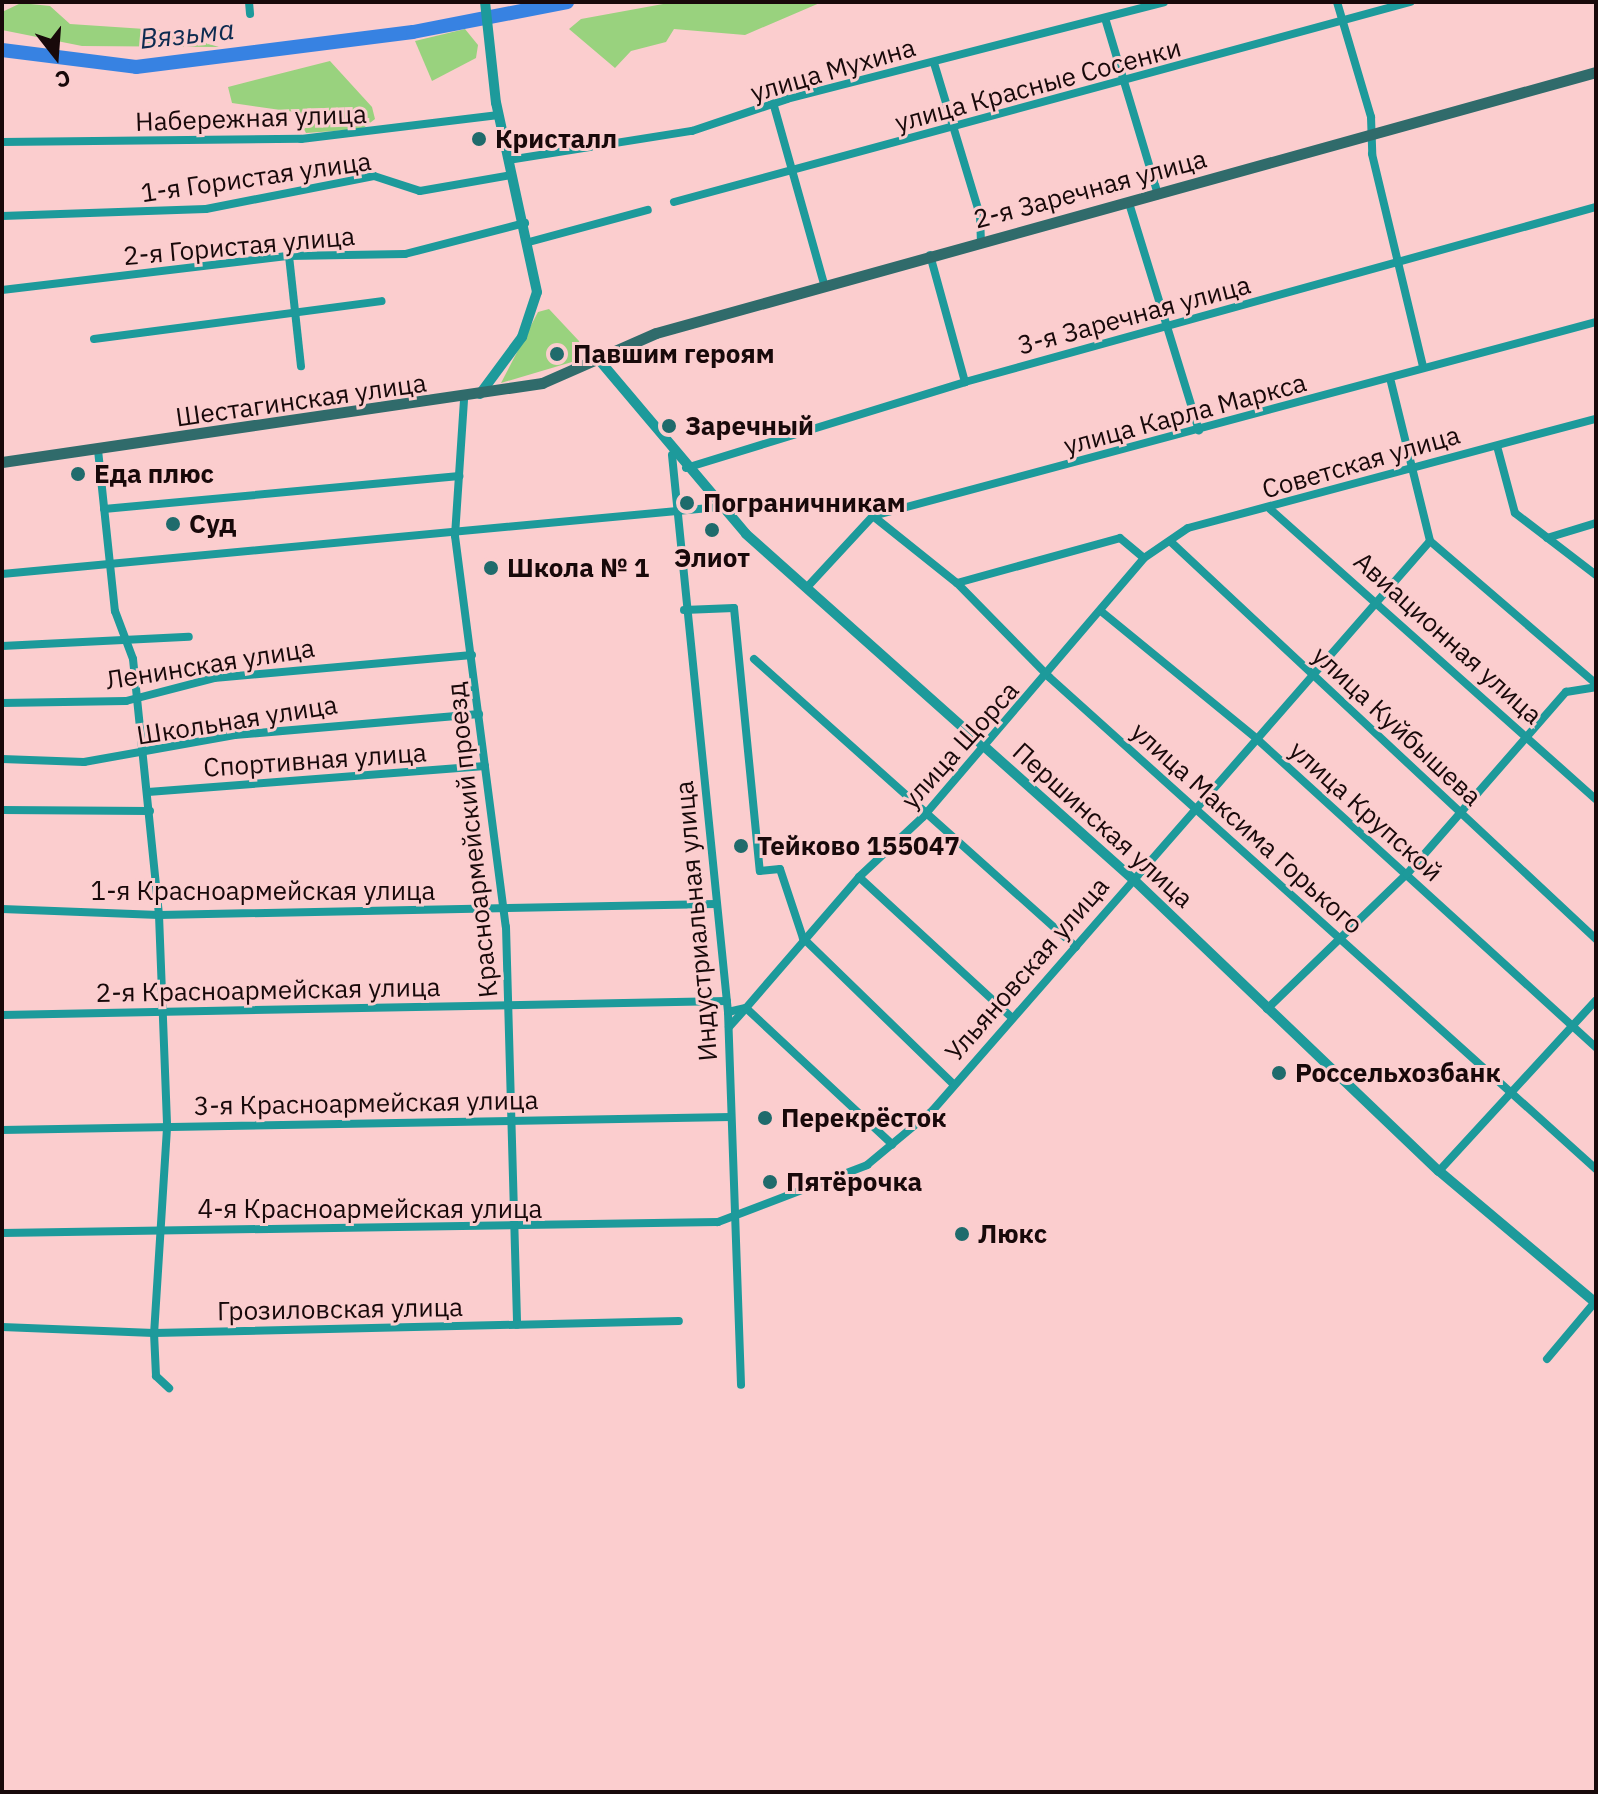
<!DOCTYPE html>
<html>
<head>
<meta charset="utf-8">
<style>
	body { margin:0 }
	#map { position:relative; width:1598px; height:1794px; overflow:hidden; background:#fbcdce; font-family:"IBM Plex Sans",sans-serif }
	div>[style] { position:absolute }
	[style*='--x'] { left:calc(var(--x)*1px); top:calc(var(--y)*1px); width:calc(var(--w)*1px); rotate:calc(var(--a)*1deg) }
	.green>* { inset:0; background:#99d27e }
	.river>* { height:14px; margin:-7px; padding:0 7px; transform-origin:7px; border-radius:7px; background:#3782e2 }
	.minor>* { height:8px; margin:-4px; padding:0 4px; transform-origin:4px; border-radius:4px; background:#1d9a9b }
	.tertiary>* { height:10px; margin:-5px; padding:0 5px; transform-origin:5px; border-radius:5px; background:#1d9a9b }
	.secondary>* { height:11px; margin:-5.5px; padding:0 5.5px; transform-origin:5.5px; border-radius:5.5px; background:#306b6b }
	.dots>* { width:22px; height:22px; translate:-50% -50%; box-sizing:border-box; border:4px solid #fbcdce; border-radius:50% }
	span { translate:-50% -50%; white-space:nowrap; text-align:center; line-height:1.15; -webkit-text-stroke:6px #fbcdce; paint-order:stroke }
	.street-label { font-size:26px; color:#18090a }
	.poi-label { font-size:26px; color:#18090a; font-weight:700 }
	.left { translate:0 -50%; text-align:left }
	.water-label { font-size:28px; color:#0d2b50; font-style:italic }
	.frame { position:absolute; inset:0; border:4px solid #18090a; pointer-events:none }
	.north { position:absolute; left:16px; top:16px; width:80px; height:80px; -webkit-text-stroke:6px #fbcdce; paint-order:stroke; rotate:163deg; font-size:22px; font-weight:700; line-height:32px; text-align:center; color:#18090a }
	.north::after { content:''; display:block; margin:auto; width:28px; height:36px; background:#18090a; clip-path:polygon(50% 0,100% 100%,50% 72%,0 100%) }
</style>
</head>
<body>
<div id="map">
	<div class="green">
		<i style="clip-path:polygon(674px 2px,822px 2px,745px 35px,674px 29px,666px 42px,631px 51px,615px 68px,569px 29px,581px 19px)"></i>
		<i style="clip-path:polygon(21px 3px,50px 6px,70px 24px,160px 30px,219px 47px,82px 46px,2px 30px,2px 12px)"></i>
		<i style="clip-path:polygon(465px 29px,478px 45px,476px 58px,432px 81px,415px 41px)"></i>
		<i style="clip-path:polygon(330px 61px,372px 107px,375px 119px,362px 129px,306px 133px,295px 112px,232px 103px,228px 87px)"></i>
		<i style="clip-path:polygon(549px 309px,579px 341px,582px 359px,501px 383px,538px 312px)"></i>
	</div>
	<div class="river">
		<i style="--x:2;--y:50;--w:135;--a:7.2"></i>
		<i style="--x:136;--y:67;--w:279;--a:-7.2"></i>
		<i style="--x:413;--y:32;--w:157;--a:-11"></i>
	</div>
	<div class="minor">
		<i style="--x:249;--y:2;--w:12;--a:85"></i>
		<i style="--x:1337;--y:2;--w:120;--a:73.5"></i>
		<i style="--x:1371;--y:117;--w:37;--a:88"></i>
		<i style="--x:1372;--y:154;--w:219;--a:76.5"></i>
		<i style="--x:1105;--y:18;--w:185;--a:73.3"></i>
		<i style="--x:934;--y:63;--w:159;--a:73.2"></i>
		<i style="--x:980;--y:215;--w:26;--a:88"></i>
		<i style="--x:774;--y:106;--w:185;--a:74.3"></i>
		<i style="--x:2;--y:142;--w:299;--a:-0.6"></i>
		<i style="--x:301;--y:139;--w:199;--a:-6.9"></i>
		<i style="--x:508;--y:160;--w:186;--a:-9"></i>
		<i style="--x:692;--y:131;--w:100;--a:-18.6"></i>
		<i style="--x:787;--y:99;--w:389;--a:-14.4"></i>
		<i style="--x:674;--y:202;--w:763;--a:-15.2"></i>
		<i style="--x:1129;--y:203;--w:238;--a:72.9"></i>
		<i style="--x:2;--y:216;--w:204;--a:-2"></i>
		<i style="--x:206;--y:209;--w:171;--a:-11.1"></i>
		<i style="--x:374;--y:176;--w:48;--a:18.1"></i>
		<i style="--x:420;--y:191;--w:93;--a:-9.9"></i>
		<i style="--x:529;--y:242;--w:123;--a:-15.1"></i>
		<i style="--x:930;--y:255;--w:132;--a:74.6"></i>
		<i style="--x:289;--y:256;--w:111;--a:83.8"></i>
		<i style="--x:2;--y:290;--w:289;--a:-6.8"></i>
		<i style="--x:289;--y:256;--w:116;--a:-1"></i>
		<i style="--x:405;--y:254;--w:124;--a:-14.5"></i>
		<i style="--x:94;--y:339;--w:290;--a:-7.5"></i>
		<i style="--x:1391;--y:382;--w:164;--a:76.2"></i>
		<i style="--x:464;--y:400;--w:136;--a:93.8"></i>
		<i style="--x:455;--y:536;--w:394;--a:82.6"></i>
		<i style="--x:506;--y:927;--w:398;--a:88.4"></i>
		<i style="--x:1497;--y:446;--w:69;--a:75"></i>
		<i style="--x:1515;--y:513;--w:102;--a:37.4"></i>
		<i style="--x:98;--y:450;--w:162;--a:84"></i>
		<i style="--x:115;--y:611;--w:51;--a:69.4"></i>
		<i style="--x:133;--y:659;--w:257;--a:84.2"></i>
		<i style="--x:159;--y:915;--w:213;--a:87.8"></i>
		<i style="--x:167;--y:1128;--w:205;--a:93.6"></i>
		<i style="--x:154;--y:1333;--w:43;--a:87.3"></i>
		<i style="--x:156;--y:1376;--w:18;--a:43"></i>
		<i style="--x:672;--y:455;--w:560;--a:84.26"></i>
		<i style="--x:728;--y:1012;--w:373;--a:88"></i>
		<i style="--x:686;--y:468;--w:292;--a:-17.1"></i>
		<i style="--x:965;--y:382;--w:655;--a:-15.5"></i>
		<i style="--x:104;--y:509;--w:357;--a:-5.3"></i>
		<i style="--x:1270;--y:509;--w:436;--a:41.7"></i>
		<i style="--x:873;--y:516;--w:107;--a:38.6"></i>
		<i style="--x:957;--y:583;--w:132;--a:45.6"></i>
		<i style="--x:1049;--y:677;--w:736;--a:41.97"></i>
		<i style="--x:1547;--y:538;--w:51;--a:-17"></i>
		<i style="--x:1430;--y:541;--w:219;--a:40.7"></i>
		<i style="--x:1171;--y:542;--w:582;--a:43.05"></i>
		<i style="--x:2;--y:574;--w:721;--a:-5.33"></i>
		<i style="--x:957;--y:583;--w:169;--a:-15.4"></i>
		<i style="--x:1120;--y:538;--w:31;--a:40"></i>
		<i style="--x:810;--y:584;--w:93;--a:-47.2"></i>
		<i style="--x:873;--y:516;--w:749;--a:-15.02"></i>
		<i style="--x:684;--y:610;--w:50;--a:-2.3"></i>
		<i style="--x:734;--y:608;--w:264;--a:84.4"></i>
		<i style="--x:760;--y:871;--w:20;--a:-6"></i>
		<i style="--x:780;--y:869;--w:73;--a:71.6"></i>
		<i style="--x:803;--y:938;--w:209;--a:44.2"></i>
		<i style="--x:1102;--y:612;--w:200;--a:39.3"></i>
		<i style="--x:1257;--y:739;--w:459;--a:42.3"></i>
		<i style="--x:2;--y:646;--w:187;--a:-2.8"></i>
		<i style="--x:754;--y:659;--w:432;--a:41.8"></i>
		<i style="--x:2;--y:703;--w:124;--a:-0.9"></i>
		<i style="--x:126;--y:701;--w:91;--a:-14.6"></i>
		<i style="--x:214;--y:678;--w:259;--a:-5.1"></i>
		<i style="--x:2;--y:759;--w:82;--a:2.1"></i>
		<i style="--x:84;--y:762;--w:153;--a:-10.1"></i>
		<i style="--x:235;--y:735;--w:245;--a:-4.9"></i>
		<i style="--x:148;--y:792;--w:338;--a:-4.4"></i>
		<i style="--x:2;--y:810;--w:148;--a:0.4"></i>
		<i style="--x:859;--y:877;--w:207;--a:42.6"></i>
		<i style="--x:2;--y:909;--w:157;--a:2.2"></i>
		<i style="--x:159;--y:915;--w:557;--a:-1.13"></i>
		<i style="--x:1267;--y:1009;--w:194;--a:-44"></i>
		<i style="--x:1407;--y:874;--w:242;--a:-48.9"></i>
		<i style="--x:1566;--y:692;--w:30;--a:-9"></i>
		<i style="--x:728;--y:1012;--w:18;--a:-13"></i>
		<i style="--x:746;--y:1008;--w:173;--a:-49.2"></i>
		<i style="--x:859;--y:877;--w:88;--a:-43.2"></i>
		<i style="--x:923;--y:817;--w:340;--a:-49.5"></i>
		<i style="--x:1144;--y:558;--w:53;--a:-34.3"></i>
		<i style="--x:1188;--y:528;--w:422;--a:-15"></i>
		<i style="--x:2;--y:1015;--w:725;--a:-1.11"></i>
		<i style="--x:729;--y:1027;--w:25;--a:-48"></i>
		<i style="--x:746;--y:1008;--w:200;--a:43"></i>
		<i style="--x:2;--y:1130;--w:729;--a:-1.02"></i>
		<i style="--x:1439;--y:1171;--w:232;--a:-47.4"></i>
		<i style="--x:2;--y:1233;--w:716;--a:-0.88"></i>
		<i style="--x:718;--y:1222;--w:160;--a:-20.9"></i>
		<i style="--x:867;--y:1165;--w:86;--a:-39.8"></i>
		<i style="--x:933;--y:1110;--w:755;--a:-48.86"></i>
		<i style="--x:2;--y:1327;--w:152;--a:2.3"></i>
		<i style="--x:154;--y:1333;--w:525;--a:-1.31"></i>
		<i style="--x:1547;--y:1359;--w:75;--a:-49.9"></i>
	</div>
	<div class="tertiary">
		<i style="--x:600;--y:361;--w:226;--a:49.8"></i>
		<i style="--x:746;--y:534;--w:518;--a:41.72"></i>
		<i style="--x:1133;--y:879;--w:423;--a:43.7"></i>
		<i style="--x:1439;--y:1171;--w:205;--a:40.1"></i>
		<i style="--x:480;--y:394;--w:71;--a:-53.6"></i>
		<i style="--x:522;--y:337;--w:47;--a:-71.6"></i>
		<i style="--x:537;--y:292;--w:193;--a:-102.2"></i>
		<i style="--x:496;--y:103;--w:102;--a:-96.2"></i>
	</div>
	<div class="secondary">
		<i style="--x:2;--y:462;--w:546;--a:-8.32"></i>
		<i style="--x:542;--y:383;--w:124;--a:-23.7"></i>
		<i style="--x:656;--y:333;--w:976;--a:-15.52"></i>
	</div>
	<div class="dots">
		<i style="left:479px;top:139px;background:#1f6b6c"></i>
		<i style="left:557px;top:354px;background:#1f6b6c"></i>
		<i style="left:669px;top:426px;background:#1f6b6c"></i>
		<i style="left:78px;top:474px;background:#1f6b6c"></i>
		<i style="left:687px;top:503px;background:#1f6b6c"></i>
		<i style="left:173px;top:524px;background:#1f6b6c"></i>
		<i style="left:712px;top:530px;background:#1f6b6c"></i>
		<i style="left:491px;top:568px;background:#1f6b6c"></i>
		<i style="left:741px;top:846px;background:#1f6b6c"></i>
		<i style="left:1279px;top:1073px;background:#1f6b6c"></i>
		<i style="left:765px;top:1118px;background:#1f6b6c"></i>
		<i style="left:770px;top:1182px;background:#1f6b6c"></i>
		<i style="left:962px;top:1234px;background:#1f6b6c"></i>
	</div>
	<div class="street-label">
		<span style="left:833px;top:70px;rotate:-16deg">улица Мухина</span>
		<span style="left:1038px;top:85px;rotate:-15deg">улица Красные Сосенки</span>
		<span style="left:251px;top:118px;rotate:-2deg">Набережная улица</span>
		<span style="left:256px;top:177px;rotate:-8deg">1-я Гористая улица</span>
		<span style="left:1090px;top:189px;rotate:-15deg">2-я Заречная улица</span>
		<span style="left:239px;top:246px;rotate:-5deg">2-я Гористая улица</span>
		<span style="left:1134px;top:315px;rotate:-15deg">3-я Заречная улица</span>
		<span style="left:301px;top:400px;rotate:-8deg">Шестагинская улица</span>
		<span style="left:1185px;top:414px;rotate:-15deg">улица Карла Маркса</span>
		<span style="left:1361px;top:462px;rotate:-16deg">Советская улица</span>
		<span style="left:1448px;top:638px;rotate:42deg">Авиационная улица</span>
		<span style="left:210px;top:664px;rotate:-9deg">Ленинская улица</span>
		<span style="left:237px;top:720px;rotate:-9deg">Школьная улица</span>
		<span style="left:1397px;top:726px;rotate:43deg">улица Куйбышева</span>
		<span style="left:960px;top:745px;rotate:-48deg">улица Щорса</span>
		<span style="left:315px;top:760px;rotate:-4deg">Спортивная улица</span>
		<span style="left:1366px;top:811px;rotate:42deg">улица Крупской</span>
		<span style="left:1103px;top:825px;rotate:42deg">Першинская улица</span>
		<span style="left:1247px;top:828px;rotate:42deg">улица Максима Горького</span>
		<span style="left:472px;top:840px;rotate:-96deg">Красноармейский проезд</span>
		<span style="left:263px;top:891px">1-я Красноармейская улица</span>
		<span style="left:696px;top:921px;rotate:-95deg">Индустриальная улица</span>
		<span style="left:1027px;top:969px;rotate:-49deg">Ульяновская улица</span>
		<span style="left:268px;top:990px;rotate:-1deg">2-я Красноармейская улица</span>
		<span style="left:366px;top:1103px;rotate:-1deg">3-я Красноармейская улица</span>
		<span style="left:370px;top:1209px">4-я Красноармейская улица</span>
		<span style="left:340px;top:1309px;rotate:-1deg">Грозиловская улица</span>
	</div>
	<div class="poi-label">
		<span class="left" style="left:495px;top:139px">Кристалл</span>
		<span class="left" style="left:573px;top:354px">Павшим героям</span>
		<span class="left" style="left:685px;top:426px">Заречный</span>
		<span class="left" style="left:94px;top:474px">Еда плюс</span>
		<span class="left" style="left:703px;top:503px">Пограничникам</span>
		<span class="left" style="left:189px;top:524px">Суд</span>
		<span style="left:712px;top:558px">Элиот</span>
		<span class="left" style="left:507px;top:568px">Школа № 1</span>
		<span class="left" style="left:757px;top:846px">Тейково 155047</span>
		<span class="left" style="left:1295px;top:1073px">Россельхозбанк</span>
		<span class="left" style="left:781px;top:1118px">Перекрёсток</span>
		<span class="left" style="left:786px;top:1182px">Пятёрочка</span>
		<span class="left" style="left:978px;top:1234px">Люкс</span>
	</div>
	<div class="water-label">
		<span style="left:187px;top:34px;rotate:-6deg">Вязьма</span>
	</div>
	<div class="frame"></div>
	<div class="north">С</div>
</div>
</body>
</html>
